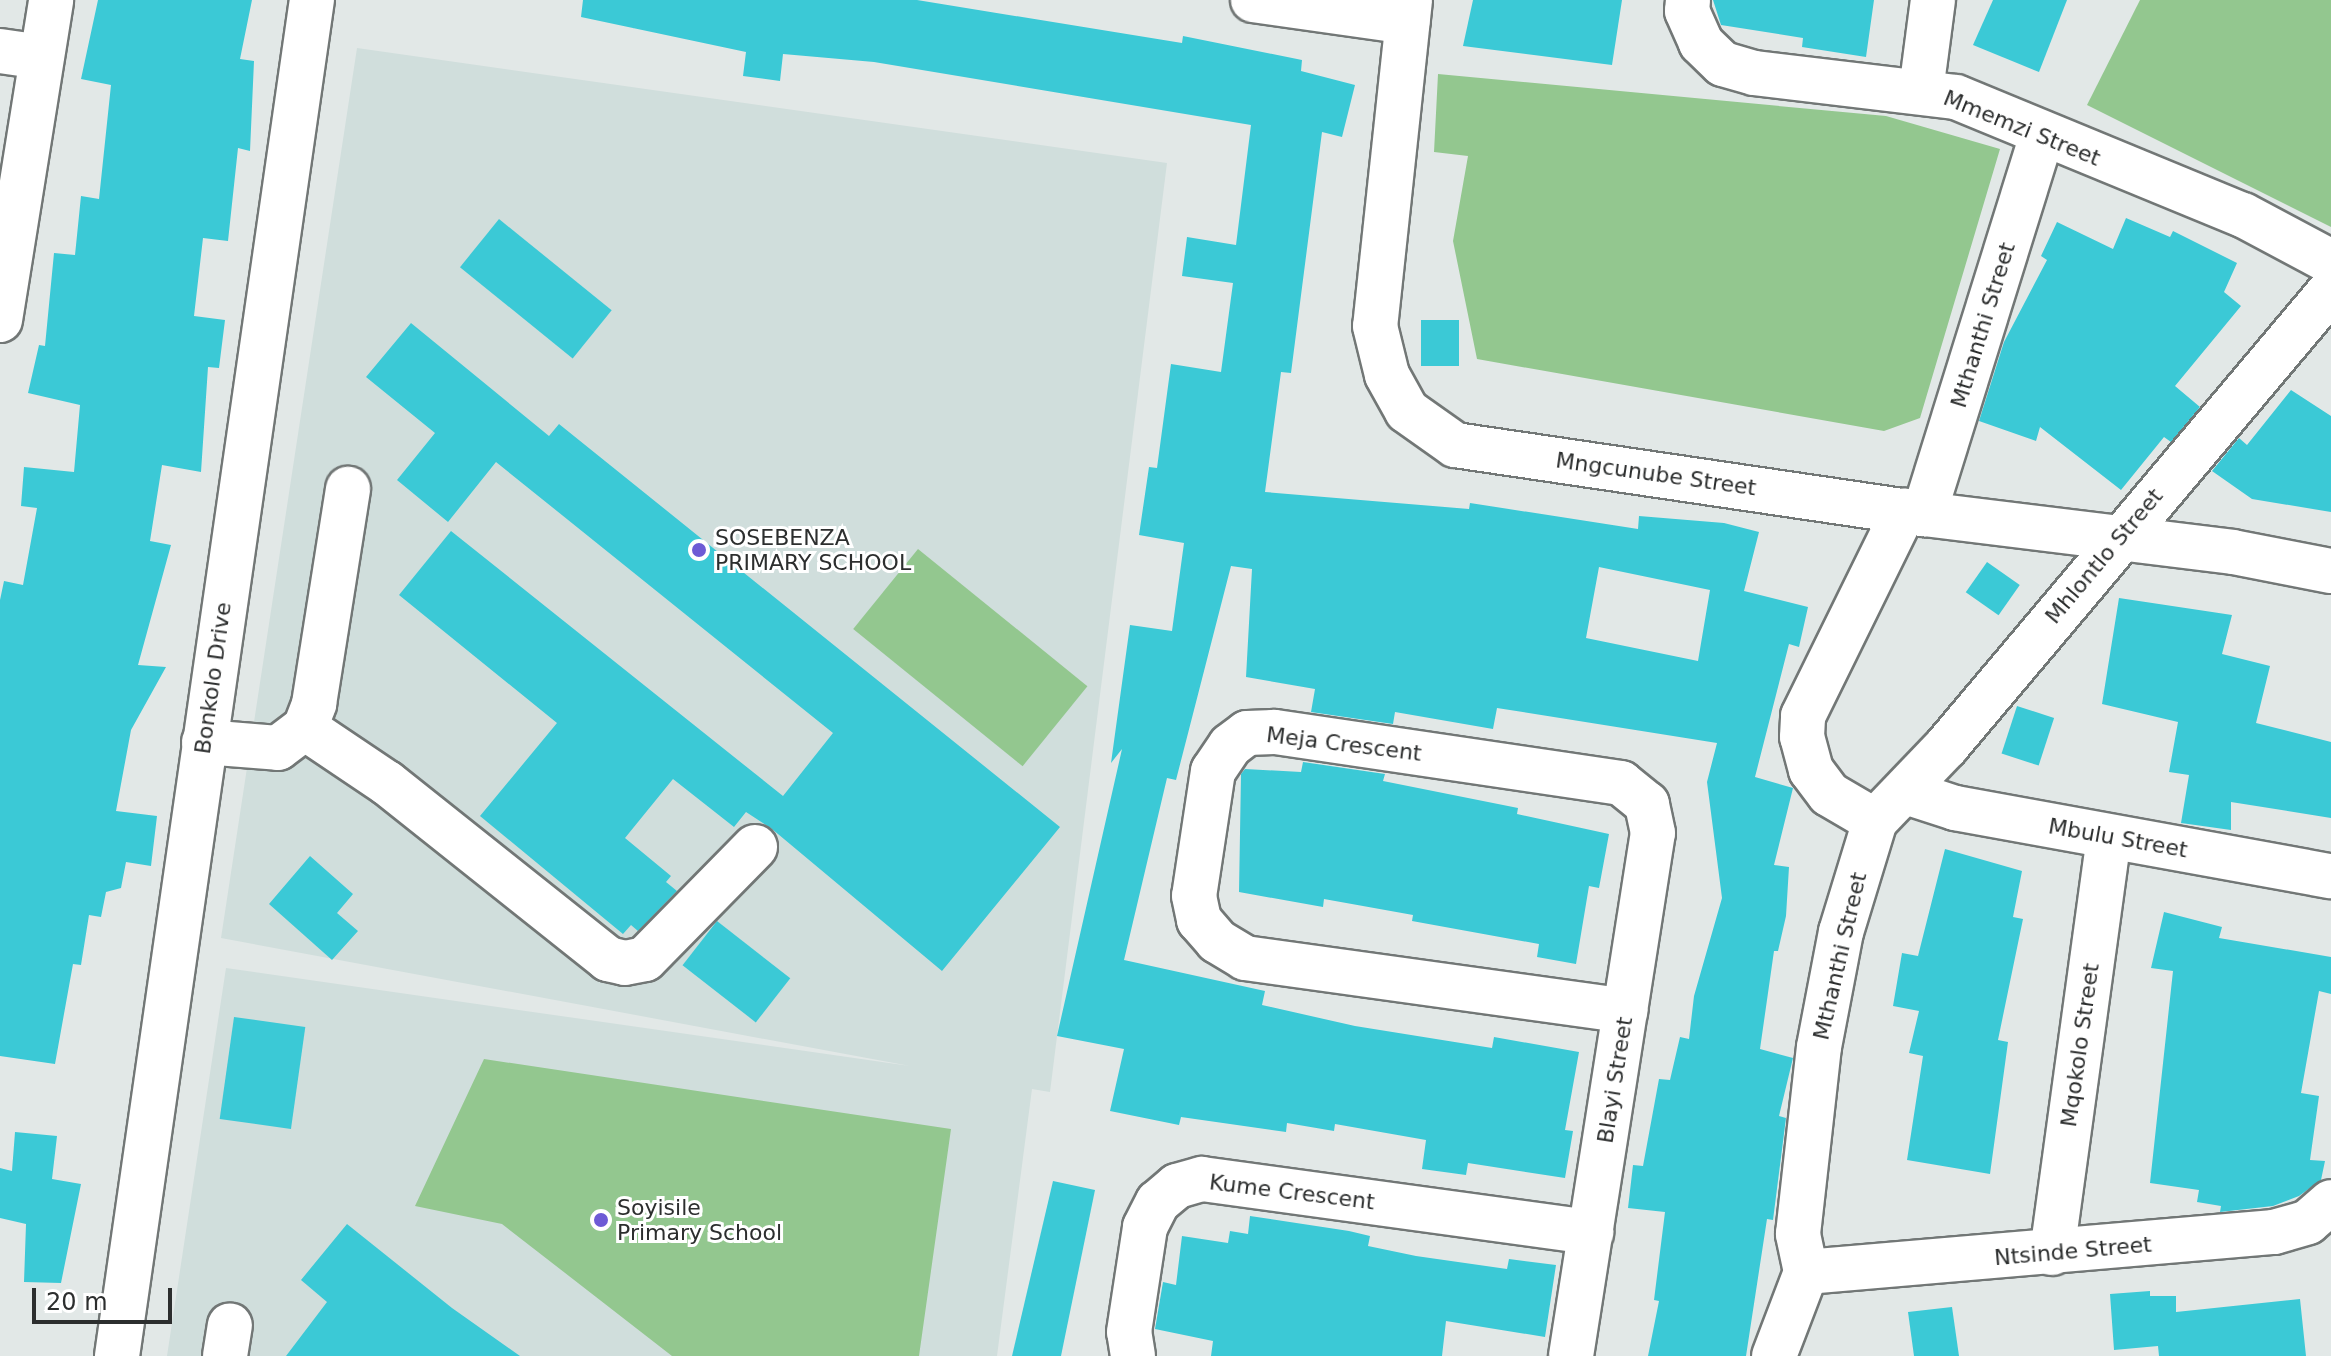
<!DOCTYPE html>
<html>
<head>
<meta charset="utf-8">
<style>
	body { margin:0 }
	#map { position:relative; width:2331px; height:1356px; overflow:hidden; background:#e2e8e7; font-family:"DejaVu Sans",sans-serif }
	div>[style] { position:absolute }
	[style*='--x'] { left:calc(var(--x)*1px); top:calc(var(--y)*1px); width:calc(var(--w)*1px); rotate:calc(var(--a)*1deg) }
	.built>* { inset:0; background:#d0dedc }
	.green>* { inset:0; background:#93c78f; transform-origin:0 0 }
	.building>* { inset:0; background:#3bc9d6; transform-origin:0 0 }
	.roads { filter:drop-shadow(2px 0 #727776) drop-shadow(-2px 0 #727776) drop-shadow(0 2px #727776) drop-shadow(0 -2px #727776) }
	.minor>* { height:44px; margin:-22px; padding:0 22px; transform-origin:22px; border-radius:22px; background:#fff }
	.dots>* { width:22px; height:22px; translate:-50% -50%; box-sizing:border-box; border:4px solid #fff; border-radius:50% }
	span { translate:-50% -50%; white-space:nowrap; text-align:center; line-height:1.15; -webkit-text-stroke:6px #fff; paint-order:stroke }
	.street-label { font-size:22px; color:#2c2e2e }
	.poi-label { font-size:22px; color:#2c2e2e }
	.left { translate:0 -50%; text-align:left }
	.scale { position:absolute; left:32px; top:1288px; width:140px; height:36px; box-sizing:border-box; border:4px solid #2c2e2e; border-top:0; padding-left:10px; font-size:24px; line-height:28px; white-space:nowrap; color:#2c2e2e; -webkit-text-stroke:6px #fff; paint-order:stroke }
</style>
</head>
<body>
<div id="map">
	<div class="built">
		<i style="clip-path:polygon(357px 48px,1167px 163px,1050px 1092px,1032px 1089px,997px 1356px,167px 1356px,226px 968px,910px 1066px,221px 938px)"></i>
	</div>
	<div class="green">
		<i style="clip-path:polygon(2140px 0,2331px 0,2331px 227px,2087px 105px)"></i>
		<i style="clip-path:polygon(1438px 74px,1886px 116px,2000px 149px,1920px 418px,1884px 431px,1477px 359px,1453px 241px,1468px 156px,1434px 152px)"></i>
		<i style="left:918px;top:549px;width:218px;height:103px;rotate:39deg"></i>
		<i style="clip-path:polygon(484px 1059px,951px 1129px,919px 1356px,672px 1356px,502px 1224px,415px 1206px)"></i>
	</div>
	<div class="building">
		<i style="clip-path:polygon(98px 0,252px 0,240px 59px,254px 61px,250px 151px,238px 148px,228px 241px,203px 238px,194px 316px,225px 320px,219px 368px,208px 367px,201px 472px,162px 465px,150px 541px,171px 545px,138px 665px,166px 667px,131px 730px,116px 811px,157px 816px,151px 866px,126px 862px,121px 888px,106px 892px,101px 917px,89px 915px,81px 965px,73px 964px,55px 1064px,0 1056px,0 600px,4px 581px,23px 585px,37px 508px,21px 506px,24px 467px,74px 472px,80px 405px,28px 393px,39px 345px,45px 346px,54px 253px,75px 255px,81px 196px,99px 199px,111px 85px,81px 79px)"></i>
		<i style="clip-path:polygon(evenodd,583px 0,917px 0,1182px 43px,1183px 36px,1302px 60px,1301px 71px,1355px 85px,1342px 137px,1322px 132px,1291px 373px,1281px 372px,1265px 492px,1469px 509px,1470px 503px,1638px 529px,1639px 516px,1724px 523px,1759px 532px,1744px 591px,1808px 607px,1799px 647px,1789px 644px,1755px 777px,1793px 788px,1774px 865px,1789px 867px,1786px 916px,1778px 951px,1774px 951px,1760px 1049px,1793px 1058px,1779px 1116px,1786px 1118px,1773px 1220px,1767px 1219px,1746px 1356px,1648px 1356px,1659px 1301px,1654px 1300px,1665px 1212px,1628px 1208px,1633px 1165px,1643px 1166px,1659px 1079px,1670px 1080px,1680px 1037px,1689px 1039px,1694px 996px,1722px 898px,1707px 782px,1717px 743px,1497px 708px,1493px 729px,1395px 712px,1393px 724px,1311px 712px,1315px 689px,1246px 677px,1252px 569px,1231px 566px,1176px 780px,1167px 778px,1124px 960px,1265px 991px,1262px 1005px,1355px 1026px,1492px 1048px,1494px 1037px,1579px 1052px,1565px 1130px,1573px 1131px,1565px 1178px,1468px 1163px,1466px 1175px,1422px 1169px,1426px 1140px,1335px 1124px,1334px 1131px,1287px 1123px,1286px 1132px,1181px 1117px,1179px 1125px,1110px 1111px,1124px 1049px,1057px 1036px,1122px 749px,1111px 763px,1130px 625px,1172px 631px,1184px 543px,1139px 535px,1149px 467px,1157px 468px,1171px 364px,1221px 372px,1233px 283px,1182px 276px,1187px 237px,1236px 245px,1251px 125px,874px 62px,783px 54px,780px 81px,743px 76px,746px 52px,581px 17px,583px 0,1599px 567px,1710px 590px,1698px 661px,1586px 638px,1599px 567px)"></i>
		<i style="clip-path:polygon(1473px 0,1622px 0,1612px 65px,1463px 46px)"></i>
		<i style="clip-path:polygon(1713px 0,1874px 0,1866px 57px,1802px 47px,1803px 38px,1721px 25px)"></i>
		<i style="clip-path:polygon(1993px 0,2067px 0,2039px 72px,1973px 45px)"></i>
		<i style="clip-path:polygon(2126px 218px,2170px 237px,2173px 231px,2237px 263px,2224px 292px,2241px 306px,2175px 386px,2200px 407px,2171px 442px,2164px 437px,2121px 490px,2040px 427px,2036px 441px,1979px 421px,2004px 342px,2047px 260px,2041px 256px,2057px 222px,2113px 249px)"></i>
		<i style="left:499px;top:219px;width:145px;height:62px;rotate:39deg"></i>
		<i style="left:1421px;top:320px;width:38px;height:46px"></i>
		<i style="clip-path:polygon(411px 323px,549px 436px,559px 424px,1060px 827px,942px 971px,772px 829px,746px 812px,734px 827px,673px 779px,625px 838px,671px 876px,666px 882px,677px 891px,638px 931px,631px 925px,623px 934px,480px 816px,557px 723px,399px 595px,451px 531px,783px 796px,833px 733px,496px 462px,448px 522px,397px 480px,435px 433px,366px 377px)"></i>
		<i style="clip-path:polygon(2291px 390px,2331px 416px,2331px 512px,2252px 499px,2212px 471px,2239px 438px,2247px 445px)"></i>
		<i style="left:1987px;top:562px;width:40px;height:37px;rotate:35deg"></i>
		<i style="clip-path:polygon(2119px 598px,2232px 615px,2222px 654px,2270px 666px,2256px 723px,2331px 742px,2331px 818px,2231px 802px,2231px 830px,2181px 823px,2189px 775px,2169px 772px,2178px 722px,2102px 704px)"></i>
		<i style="left:2017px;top:706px;width:39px;height:50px;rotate:18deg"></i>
		<i style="clip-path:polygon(1303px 762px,1385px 774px,1383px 781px,1518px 808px,1517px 814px,1609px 834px,1599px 888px,1589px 886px,1576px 964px,1537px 957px,1539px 944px,1412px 921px,1413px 915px,1324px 899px,1323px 907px,1239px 892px,1241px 774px,1245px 769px,1301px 772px)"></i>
		<i style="clip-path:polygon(1945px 849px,2022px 871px,2013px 917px,2023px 919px,1998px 1040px,2008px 1042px,1990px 1174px,1907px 1160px,1923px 1056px,1909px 1053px,1919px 1011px,1893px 1006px,1902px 953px,1918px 956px)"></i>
		<i style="clip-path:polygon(310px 856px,353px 894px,337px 913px,358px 931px,332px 960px,269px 904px)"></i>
		<i style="clip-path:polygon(2164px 912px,2222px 927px,2219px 938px,2331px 957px,2331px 994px,2319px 991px,2301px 1093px,2319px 1096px,2310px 1160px,2325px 1161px,2321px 1180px,2299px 1196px,2273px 1206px,2220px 1212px,2221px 1206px,2197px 1202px,2199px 1190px,2150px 1183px,2173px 971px,2151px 968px)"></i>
		<i style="left:717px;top:921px;width:93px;height:56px;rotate:38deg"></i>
		<i style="left:234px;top:1017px;width:72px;height:103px;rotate:8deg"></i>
		<i style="clip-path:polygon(15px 1132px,57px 1136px,52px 1179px,81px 1184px,61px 1283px,24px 1282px,26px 1224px,0 1218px,0 1168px,12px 1171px)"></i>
		<i style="clip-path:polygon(1053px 1181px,1095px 1190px,1061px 1356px,1012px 1356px)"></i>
		<i style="clip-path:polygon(1250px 1216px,1349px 1231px,1370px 1236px,1368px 1246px,1416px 1256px,1507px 1269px,1509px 1259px,1556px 1265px,1545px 1337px,1446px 1321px,1442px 1356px,1211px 1356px,1213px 1341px,1155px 1329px,1163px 1282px,1176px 1285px,1182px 1236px,1228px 1243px,1230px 1231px,1248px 1234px)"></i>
		<i style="clip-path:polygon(347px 1224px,452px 1308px,520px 1356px,286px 1356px,327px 1302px,301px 1280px)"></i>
		<i style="clip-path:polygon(2150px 1291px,2150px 1296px,2176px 1296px,2176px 1312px,2300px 1299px,2306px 1356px,2159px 1356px,2158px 1346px,2114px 1350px,2110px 1294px)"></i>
		<i style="clip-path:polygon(1952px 1307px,1959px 1356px,1914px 1356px,1908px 1312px)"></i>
	</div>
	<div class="roads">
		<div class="minor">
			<i style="--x:1253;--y:0;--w:156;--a:8.1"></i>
			<i style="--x:1410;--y:0;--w:328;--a:96.1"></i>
			<i style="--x:1375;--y:326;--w:50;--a:76.2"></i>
			<i style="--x:1387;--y:375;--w:41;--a:60.9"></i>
			<i style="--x:1407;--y:411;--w:59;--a:35.3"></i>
			<i style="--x:1455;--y:445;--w:474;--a:8.4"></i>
			<i style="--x:1924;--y:514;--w:311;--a:7"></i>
			<i style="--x:2233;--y:552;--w:100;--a:11"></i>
			<i style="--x:1688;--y:0;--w:11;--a:95"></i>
			<i style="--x:1687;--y:11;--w:35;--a:66"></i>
			<i style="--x:1701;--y:43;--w:30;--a:44"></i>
			<i style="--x:1723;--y:64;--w:32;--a:16"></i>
			<i style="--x:1754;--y:73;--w:203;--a:6.8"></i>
			<i style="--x:1956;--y:97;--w:310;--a:22.4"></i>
			<i style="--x:2243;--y:215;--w:100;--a:28.1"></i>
			<i style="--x:0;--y:51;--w:42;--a:8.1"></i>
			<i style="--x:1921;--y:91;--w:92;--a:-82.5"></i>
			<i style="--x:0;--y:320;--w:324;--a:-80.9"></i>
			<i style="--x:1924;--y:514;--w:396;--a:-72.7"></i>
			<i style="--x:305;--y:728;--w:99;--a:33.9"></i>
			<i style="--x:387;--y:783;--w:283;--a:38.5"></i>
			<i style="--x:608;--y:959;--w:17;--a:13"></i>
			<i style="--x:625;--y:963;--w:20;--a:-11"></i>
			<i style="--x:645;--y:959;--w:157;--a:-45.5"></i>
			<i style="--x:204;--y:742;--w:74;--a:4.6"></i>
			<i style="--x:278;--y:748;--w:34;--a:-37"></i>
			<i style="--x:305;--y:728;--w:26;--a:-69"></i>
			<i style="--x:314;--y:704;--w:218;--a:-81"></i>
			<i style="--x:1906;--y:792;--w:52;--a:18.1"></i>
			<i style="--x:1955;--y:808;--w:382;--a:10.3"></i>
			<i style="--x:1875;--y:821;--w:53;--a:-149.6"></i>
			<i style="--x:1829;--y:794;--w:30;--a:-127"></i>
			<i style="--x:1811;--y:770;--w:34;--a:-105"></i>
			<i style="--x:1802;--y:737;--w:21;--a:-87"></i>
			<i style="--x:1803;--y:716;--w:229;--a:-63.8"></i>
			<i style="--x:2052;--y:1253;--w:420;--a:-82.2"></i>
			<i style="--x:1806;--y:1272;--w:470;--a:-4.9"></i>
			<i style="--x:2274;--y:1232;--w:35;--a:-16"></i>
			<i style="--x:2308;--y:1222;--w:30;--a:-41"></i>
			<i style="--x:117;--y:1356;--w:1370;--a:-81.82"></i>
			<i style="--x:225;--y:1356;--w:31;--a:-81"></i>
			<i style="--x:1133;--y:1356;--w:24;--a:-99"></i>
			<i style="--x:1129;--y:1332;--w:106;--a:-81.3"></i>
			<i style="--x:1145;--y:1227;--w:28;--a:-63"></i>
			<i style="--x:1158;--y:1202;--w:25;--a:-40"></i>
			<i style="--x:1177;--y:1186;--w:26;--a:-16"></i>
			<i style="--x:1202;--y:1179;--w:393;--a:7.8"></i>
			<i style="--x:1571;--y:1356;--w:349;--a:-81.1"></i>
			<i style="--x:1625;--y:1011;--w:180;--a:-81.1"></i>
			<i style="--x:1653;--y:833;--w:30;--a:-102"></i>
			<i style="--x:1647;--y:804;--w:33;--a:-141"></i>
			<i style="--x:1621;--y:783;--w:351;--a:-171.6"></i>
			<i style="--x:1274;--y:732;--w:27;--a:178"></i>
			<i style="--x:1247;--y:733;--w:21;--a:143"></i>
			<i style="--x:1230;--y:746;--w:30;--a:124"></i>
			<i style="--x:1213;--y:771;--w:126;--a:98.6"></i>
			<i style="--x:1194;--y:896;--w:25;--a:78"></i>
			<i style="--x:1199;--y:920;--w:28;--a:49"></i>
			<i style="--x:1217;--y:941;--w:33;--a:31"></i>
			<i style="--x:1245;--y:958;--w:384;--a:7.9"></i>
			<i style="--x:1774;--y:1356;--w:90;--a:-69.1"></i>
			<i style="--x:1806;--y:1272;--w:39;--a:-102"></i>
			<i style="--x:1798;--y:1234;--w:188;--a:-83.6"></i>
			<i style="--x:1819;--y:1047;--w:117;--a:-79.2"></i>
			<i style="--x:1841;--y:932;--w:116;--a:-73"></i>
			<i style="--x:1875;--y:821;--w:103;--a:-46.2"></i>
			<i style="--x:1946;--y:747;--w:598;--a:-49.89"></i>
		</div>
	</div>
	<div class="dots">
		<i style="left:699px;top:550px;background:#6d5bd5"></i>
		<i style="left:601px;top:1220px;background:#6d5bd5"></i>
	</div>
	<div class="street-label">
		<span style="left:2022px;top:128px;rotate:22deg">Mmemzi Street</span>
		<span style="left:1983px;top:325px;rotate:-73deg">Mthanthi Street</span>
		<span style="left:1656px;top:474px;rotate:8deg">Mngcunube Street</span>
		<span style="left:2104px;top:556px;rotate:-50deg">Mhlontlo Street</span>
		<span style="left:213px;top:678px;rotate:-82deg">Bonkolo Drive</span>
		<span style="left:1344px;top:744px;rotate:7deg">Meja Crescent</span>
		<span style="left:2118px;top:838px;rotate:10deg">Mbulu Street</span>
		<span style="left:1840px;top:956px;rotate:-77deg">Mthanthi Street</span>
		<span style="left:2080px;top:1045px;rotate:-82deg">Mqokolo Street</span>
		<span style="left:1615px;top:1080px;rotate:-81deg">Blayi Street</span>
		<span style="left:1292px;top:1192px;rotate:7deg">Kume Crescent</span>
		<span style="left:2073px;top:1251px;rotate:-5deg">Ntsinde Street</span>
	</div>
	<div class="poi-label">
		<span class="left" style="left:715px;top:550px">SOSEBENZA<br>PRIMARY SCHOOL</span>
		<span class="left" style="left:617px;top:1220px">Soyisile<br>Primary School</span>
	</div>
	<div class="scale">20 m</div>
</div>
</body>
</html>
